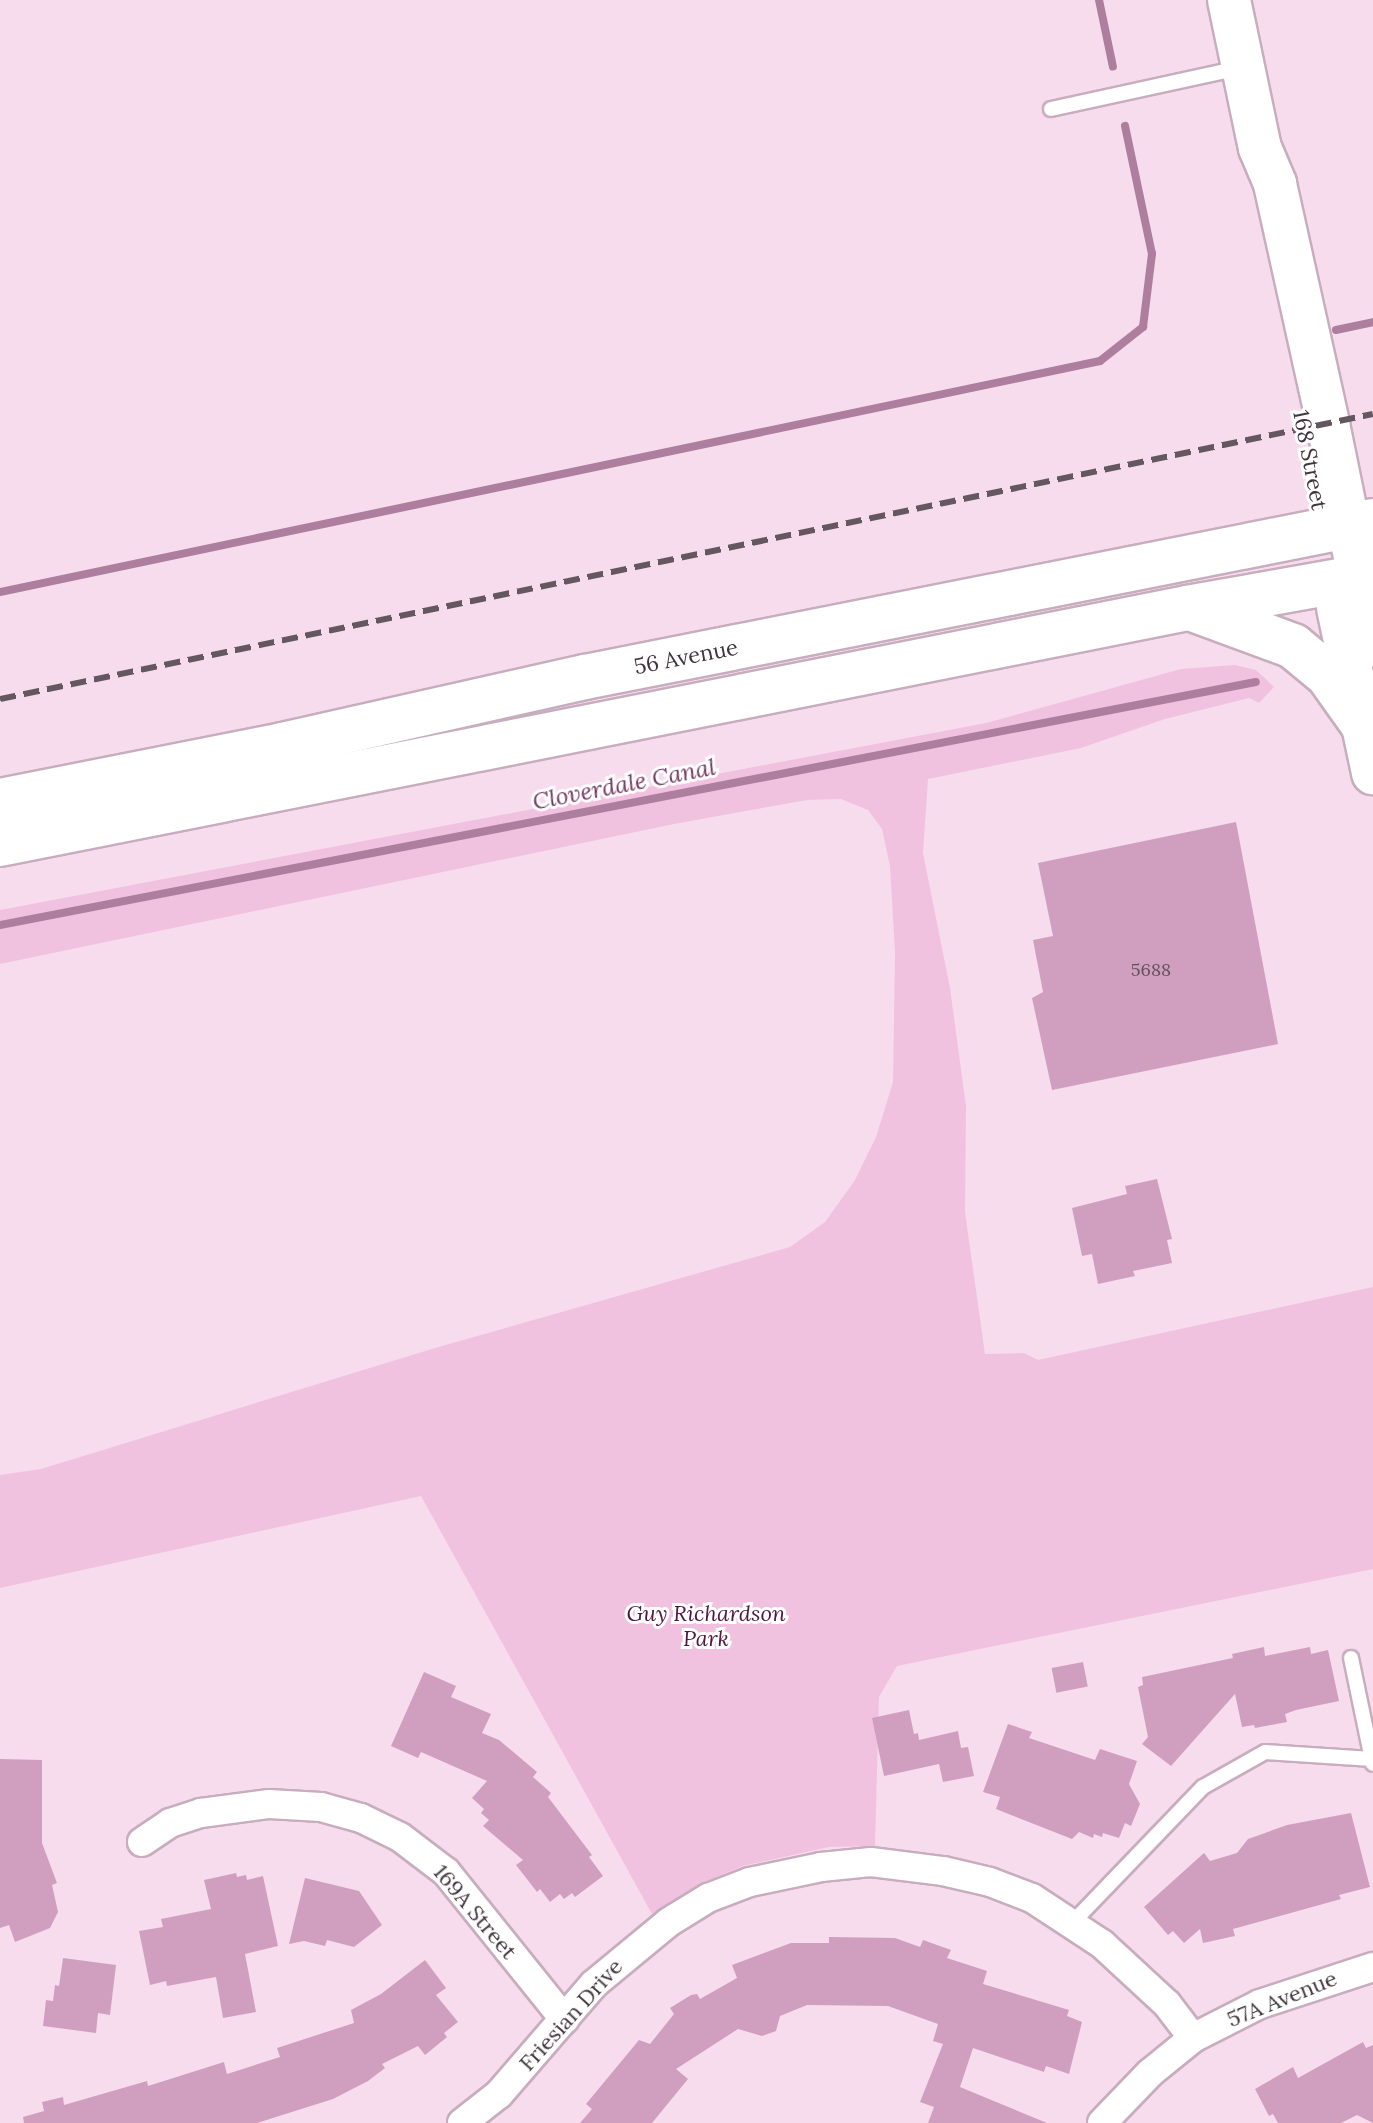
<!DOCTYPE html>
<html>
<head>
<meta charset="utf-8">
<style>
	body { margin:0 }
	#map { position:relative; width:1373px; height:2123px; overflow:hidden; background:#f7dced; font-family:Lora,serif }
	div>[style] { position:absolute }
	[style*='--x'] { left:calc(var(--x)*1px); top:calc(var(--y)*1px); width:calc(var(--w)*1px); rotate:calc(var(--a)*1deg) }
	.green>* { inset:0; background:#f1c2e0 }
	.stream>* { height:8px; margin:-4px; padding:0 4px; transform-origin:4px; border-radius:4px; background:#ad7e9d }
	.building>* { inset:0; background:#d09fbf; transform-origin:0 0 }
	.roads { filter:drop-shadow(2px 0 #c7adbd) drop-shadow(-2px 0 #c7adbd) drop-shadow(0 2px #c7adbd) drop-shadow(0 -2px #c7adbd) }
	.lane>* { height:14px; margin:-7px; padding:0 7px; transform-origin:7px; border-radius:7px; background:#fff }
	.street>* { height:28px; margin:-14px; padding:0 14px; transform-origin:14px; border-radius:14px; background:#fff }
	.secondary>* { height:42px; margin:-21px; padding:0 21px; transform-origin:21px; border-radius:21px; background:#fff }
	.highway>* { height:44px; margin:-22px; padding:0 22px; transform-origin:22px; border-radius:22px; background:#fff }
	.rail>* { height:6px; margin-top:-3px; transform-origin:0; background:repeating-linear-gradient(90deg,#655760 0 16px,transparent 0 24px) }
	span { translate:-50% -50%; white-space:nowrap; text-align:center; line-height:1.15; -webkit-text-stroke:6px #fff; paint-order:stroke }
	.number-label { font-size:18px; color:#64505d }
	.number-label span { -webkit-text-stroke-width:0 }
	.street-label { font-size:22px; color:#40353c }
	.park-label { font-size:22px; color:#511742; font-style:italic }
	.water-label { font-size:24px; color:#743862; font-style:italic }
</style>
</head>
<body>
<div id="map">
	<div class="green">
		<i style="clip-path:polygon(1235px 665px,1256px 670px,1274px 687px,1259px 703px,1249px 698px,1165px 719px,1081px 748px,928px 779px,923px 853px,950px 988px,966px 1106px,965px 1212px,985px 1354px,1024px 1353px,1038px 1360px,1373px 1287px,1373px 1569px,897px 1666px,879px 1697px,875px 1846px,829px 1847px,743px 1866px,699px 1884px,652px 1914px,421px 1496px,0 1588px,0 1475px,41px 1469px,435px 1348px,790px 1247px,825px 1222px,855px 1180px,876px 1137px,893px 1082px,895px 953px,890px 866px,882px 829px,868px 810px,841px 799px,807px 800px,674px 824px,0 964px,0 910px,986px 723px,1181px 669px)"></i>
	</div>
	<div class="stream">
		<i style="--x:1099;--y:0;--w:68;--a:78.2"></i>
		<i style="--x:1336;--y:330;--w:38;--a:-12"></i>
		<i style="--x:0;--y:592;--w:1124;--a:-11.86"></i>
		<i style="--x:1100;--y:361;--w:55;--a:-38.3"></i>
		<i style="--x:1143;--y:327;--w:74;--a:-83"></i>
		<i style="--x:1152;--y:254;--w:131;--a:-101.9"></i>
		<i style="--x:0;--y:925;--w:1279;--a:-10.95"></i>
	</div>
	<div class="building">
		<i style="clip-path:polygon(1236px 822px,1278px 1044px,1052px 1090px,1032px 998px,1043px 992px,1033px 940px,1053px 936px,1038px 863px)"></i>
		<i style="clip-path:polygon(1157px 1179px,1172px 1239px,1167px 1240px,1172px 1263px,1133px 1271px,1135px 1276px,1098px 1284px,1092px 1254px,1082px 1256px,1072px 1208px,1127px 1194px,1125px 1186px)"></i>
		<i style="clip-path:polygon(1264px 1647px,1265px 1656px,1310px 1647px,1311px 1654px,1328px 1650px,1339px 1701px,1296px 1710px,1285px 1714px,1287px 1722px,1255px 1728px,1254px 1725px,1242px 1727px,1235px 1694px,1171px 1766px,1142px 1744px,1148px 1737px,1138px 1687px,1143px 1685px,1142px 1677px,1233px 1658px,1232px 1654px)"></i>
		<i style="left:1083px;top:1662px;width:25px;height:32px;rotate:79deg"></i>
		<i style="clip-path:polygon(424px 1672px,456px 1686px,451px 1697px,491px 1714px,482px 1733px,499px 1740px,537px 1772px,533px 1777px,551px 1793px,548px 1797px,592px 1855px,589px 1857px,603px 1876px,575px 1897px,572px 1893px,564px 1899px,560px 1894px,550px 1902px,540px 1889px,537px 1892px,516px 1865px,523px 1860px,483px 1826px,489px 1820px,481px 1813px,484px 1809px,472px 1798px,487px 1781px,421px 1752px,418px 1758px,391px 1746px)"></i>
		<i style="clip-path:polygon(909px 1710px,914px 1734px,918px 1733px,919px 1740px,958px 1731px,961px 1748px,968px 1747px,974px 1776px,943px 1782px,939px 1764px,884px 1776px,872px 1718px)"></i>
		<i style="clip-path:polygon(1008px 1724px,1032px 1732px,1029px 1738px,1095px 1760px,1100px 1749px,1137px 1761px,1129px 1784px,1140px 1804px,1131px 1826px,1125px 1823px,1119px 1838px,1103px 1833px,1102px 1837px,1094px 1834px,1093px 1838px,1079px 1832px,1072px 1839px,996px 1809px,1000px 1797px,983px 1792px)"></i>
		<i style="clip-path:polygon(0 1759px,42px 1760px,42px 1843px,57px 1883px,52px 1885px,58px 1912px,50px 1928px,15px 1942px,9px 1925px,0 1928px)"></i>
		<i style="clip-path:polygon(1351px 1813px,1370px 1887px,1339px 1895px,1341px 1899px,1233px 1929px,1235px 1936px,1203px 1943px,1200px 1929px,1184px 1943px,1173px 1931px,1168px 1935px,1144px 1907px,1204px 1853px,1210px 1861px,1237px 1853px,1248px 1839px,1287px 1825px)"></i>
		<i style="clip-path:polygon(236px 1873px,237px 1877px,246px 1875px,247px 1880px,263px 1876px,278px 1946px,245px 1954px,256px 2012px,223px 2018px,216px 1977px,167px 1986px,166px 1981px,150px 1985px,139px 1931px,163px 1927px,161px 1919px,211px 1909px,204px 1880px)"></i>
		<i style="clip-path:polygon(305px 1878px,359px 1891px,382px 1925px,354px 1947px,327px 1940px,325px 1946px,304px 1941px,289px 1944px)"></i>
		<i style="clip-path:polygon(829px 1937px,895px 1938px,920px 1947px,923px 1940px,951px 1950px,947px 1958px,987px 1971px,983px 1984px,1069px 2010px,1067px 2016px,1082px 2022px,1069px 2074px,1046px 2066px,1044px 2072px,973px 2048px,960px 2087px,1047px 2123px,928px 2123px,934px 2107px,920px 2102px,943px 2044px,933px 2041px,938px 2024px,888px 2006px,807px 2005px,780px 2016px,776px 2031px,762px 2036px,738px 2029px,676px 2069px,688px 2079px,652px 2123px,580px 2123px,592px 2109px,586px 2104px,639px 2040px,650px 2044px,674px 2014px,670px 2008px,691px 1995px,697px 1994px,700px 1999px,737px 1978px,732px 1965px,791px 1943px,829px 1943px)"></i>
		<i style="clip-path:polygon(63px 1958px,116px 1965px,110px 2015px,98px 2013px,96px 2033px,43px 2026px,46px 2000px,53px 2001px,55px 1985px,59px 1986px)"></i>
		<i style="clip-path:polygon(425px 1960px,446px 1988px,436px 1995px,458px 2022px,444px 2033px,447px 2037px,425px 2055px,418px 2046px,382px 2064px,385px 2068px,368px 2081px,333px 2099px,257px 2123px,24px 2123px,23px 2117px,44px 2111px,42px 2102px,63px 2097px,64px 2105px,147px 2081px,148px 2086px,224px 2062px,227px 2074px,280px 2057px,277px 2048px,354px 2023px,351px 2010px,381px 1994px)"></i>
		<i style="clip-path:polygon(1363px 2042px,1366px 2048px,1373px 2045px,1373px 2123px,1357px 2115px,1341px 2123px,1278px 2123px,1273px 2114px,1269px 2116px,1255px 2089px,1293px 2067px,1298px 2078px)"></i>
	</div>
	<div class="roads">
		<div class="lane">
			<i style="--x:1051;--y:109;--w:192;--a:-12.3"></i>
			<i style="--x:1351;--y:1658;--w:108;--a:78.3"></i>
			<i style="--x:1073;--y:1922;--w:187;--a:-46.1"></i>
			<i style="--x:1203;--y:1787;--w:71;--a:-29.4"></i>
			<i style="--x:1265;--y:1752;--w:107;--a:3.7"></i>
		</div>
		<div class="street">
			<i style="--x:142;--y:1842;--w:34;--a:-34"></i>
			<i style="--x:170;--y:1823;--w:33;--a:-18"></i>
			<i style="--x:201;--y:1813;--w:69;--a:-7.5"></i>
			<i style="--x:269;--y:1804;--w:52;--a:3.3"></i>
			<i style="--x:321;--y:1807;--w:41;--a:15.4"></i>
			<i style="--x:361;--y:1818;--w:43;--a:26"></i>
			<i style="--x:400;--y:1837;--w:58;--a:37.3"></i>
			<i style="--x:446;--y:1872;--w:189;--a:51.2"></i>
			<i style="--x:462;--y:2123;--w:47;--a:-38.1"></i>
			<i style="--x:499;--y:2094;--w:145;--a:-49.2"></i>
			<i style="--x:594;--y:1984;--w:97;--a:-39.6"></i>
			<i style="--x:669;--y:1922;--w:46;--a:-31.6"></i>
			<i style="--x:708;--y:1898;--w:45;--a:-20.9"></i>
			<i style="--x:750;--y:1882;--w:73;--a:-11.9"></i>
			<i style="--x:821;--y:1867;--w:50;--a:-5.7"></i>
			<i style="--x:871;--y:1862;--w:73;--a:7.1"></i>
			<i style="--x:943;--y:1871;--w:48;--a:13.2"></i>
			<i style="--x:990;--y:1882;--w:45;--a:20.9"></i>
			<i style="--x:1032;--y:1898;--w:84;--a:33.3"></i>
			<i style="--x:1102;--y:1944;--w:88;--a:42.7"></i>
			<i style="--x:1167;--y:2004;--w:43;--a:52.6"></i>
			<i style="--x:1102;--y:2123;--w:69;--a:-46.2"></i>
			<i style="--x:1150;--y:2073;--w:55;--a:-39.1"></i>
			<i style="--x:1193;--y:2038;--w:75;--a:-26.9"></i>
			<i style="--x:1260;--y:2004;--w:119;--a:-18.1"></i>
		</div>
		<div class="secondary">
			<i style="--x:1229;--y:0;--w:151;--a:78.2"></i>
			<i style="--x:1260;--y:148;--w:39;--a:67"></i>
			<i style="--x:1275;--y:184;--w:246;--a:77.5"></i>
			<i style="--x:1328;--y:424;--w:226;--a:78.5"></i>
			<i style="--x:1338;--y:608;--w:169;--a:78"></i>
		</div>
		<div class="highway">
			<i style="--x:1193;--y:609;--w:107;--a:20.3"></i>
			<i style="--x:1293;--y:646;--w:45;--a:39.6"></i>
			<i style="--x:1328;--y:675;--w:59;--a:54.7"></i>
			<i style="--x:0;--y:801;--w:288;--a:-11.2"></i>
			<i style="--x:283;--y:745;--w:310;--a:-12.7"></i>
			<i style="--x:585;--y:677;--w:803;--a:-11.2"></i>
			<i style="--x:0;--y:844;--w:1210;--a:-11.24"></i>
			<i style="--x:1187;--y:608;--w:189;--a:-10.1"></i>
		</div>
	</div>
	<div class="rail">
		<i style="--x:0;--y:699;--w:1402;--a:-11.73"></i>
	</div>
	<div class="number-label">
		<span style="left:1151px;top:970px">5688</span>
	</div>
	<div class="street-label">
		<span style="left:1310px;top:460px;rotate:79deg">168 Street</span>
		<span style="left:686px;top:657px;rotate:-11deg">56 Avenue</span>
		<span style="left:475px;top:1912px;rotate:50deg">169A Street</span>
		<span style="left:1282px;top:1999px;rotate:-22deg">57A Avenue</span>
		<span style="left:571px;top:2015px;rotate:-48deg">Friesian Drive</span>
	</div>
	<div class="park-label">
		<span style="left:706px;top:1626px">Guy Richardson<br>Park</span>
	</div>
	<div class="water-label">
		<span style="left:624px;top:784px;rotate:-11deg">Cloverdale Canal</span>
	</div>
</div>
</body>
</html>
